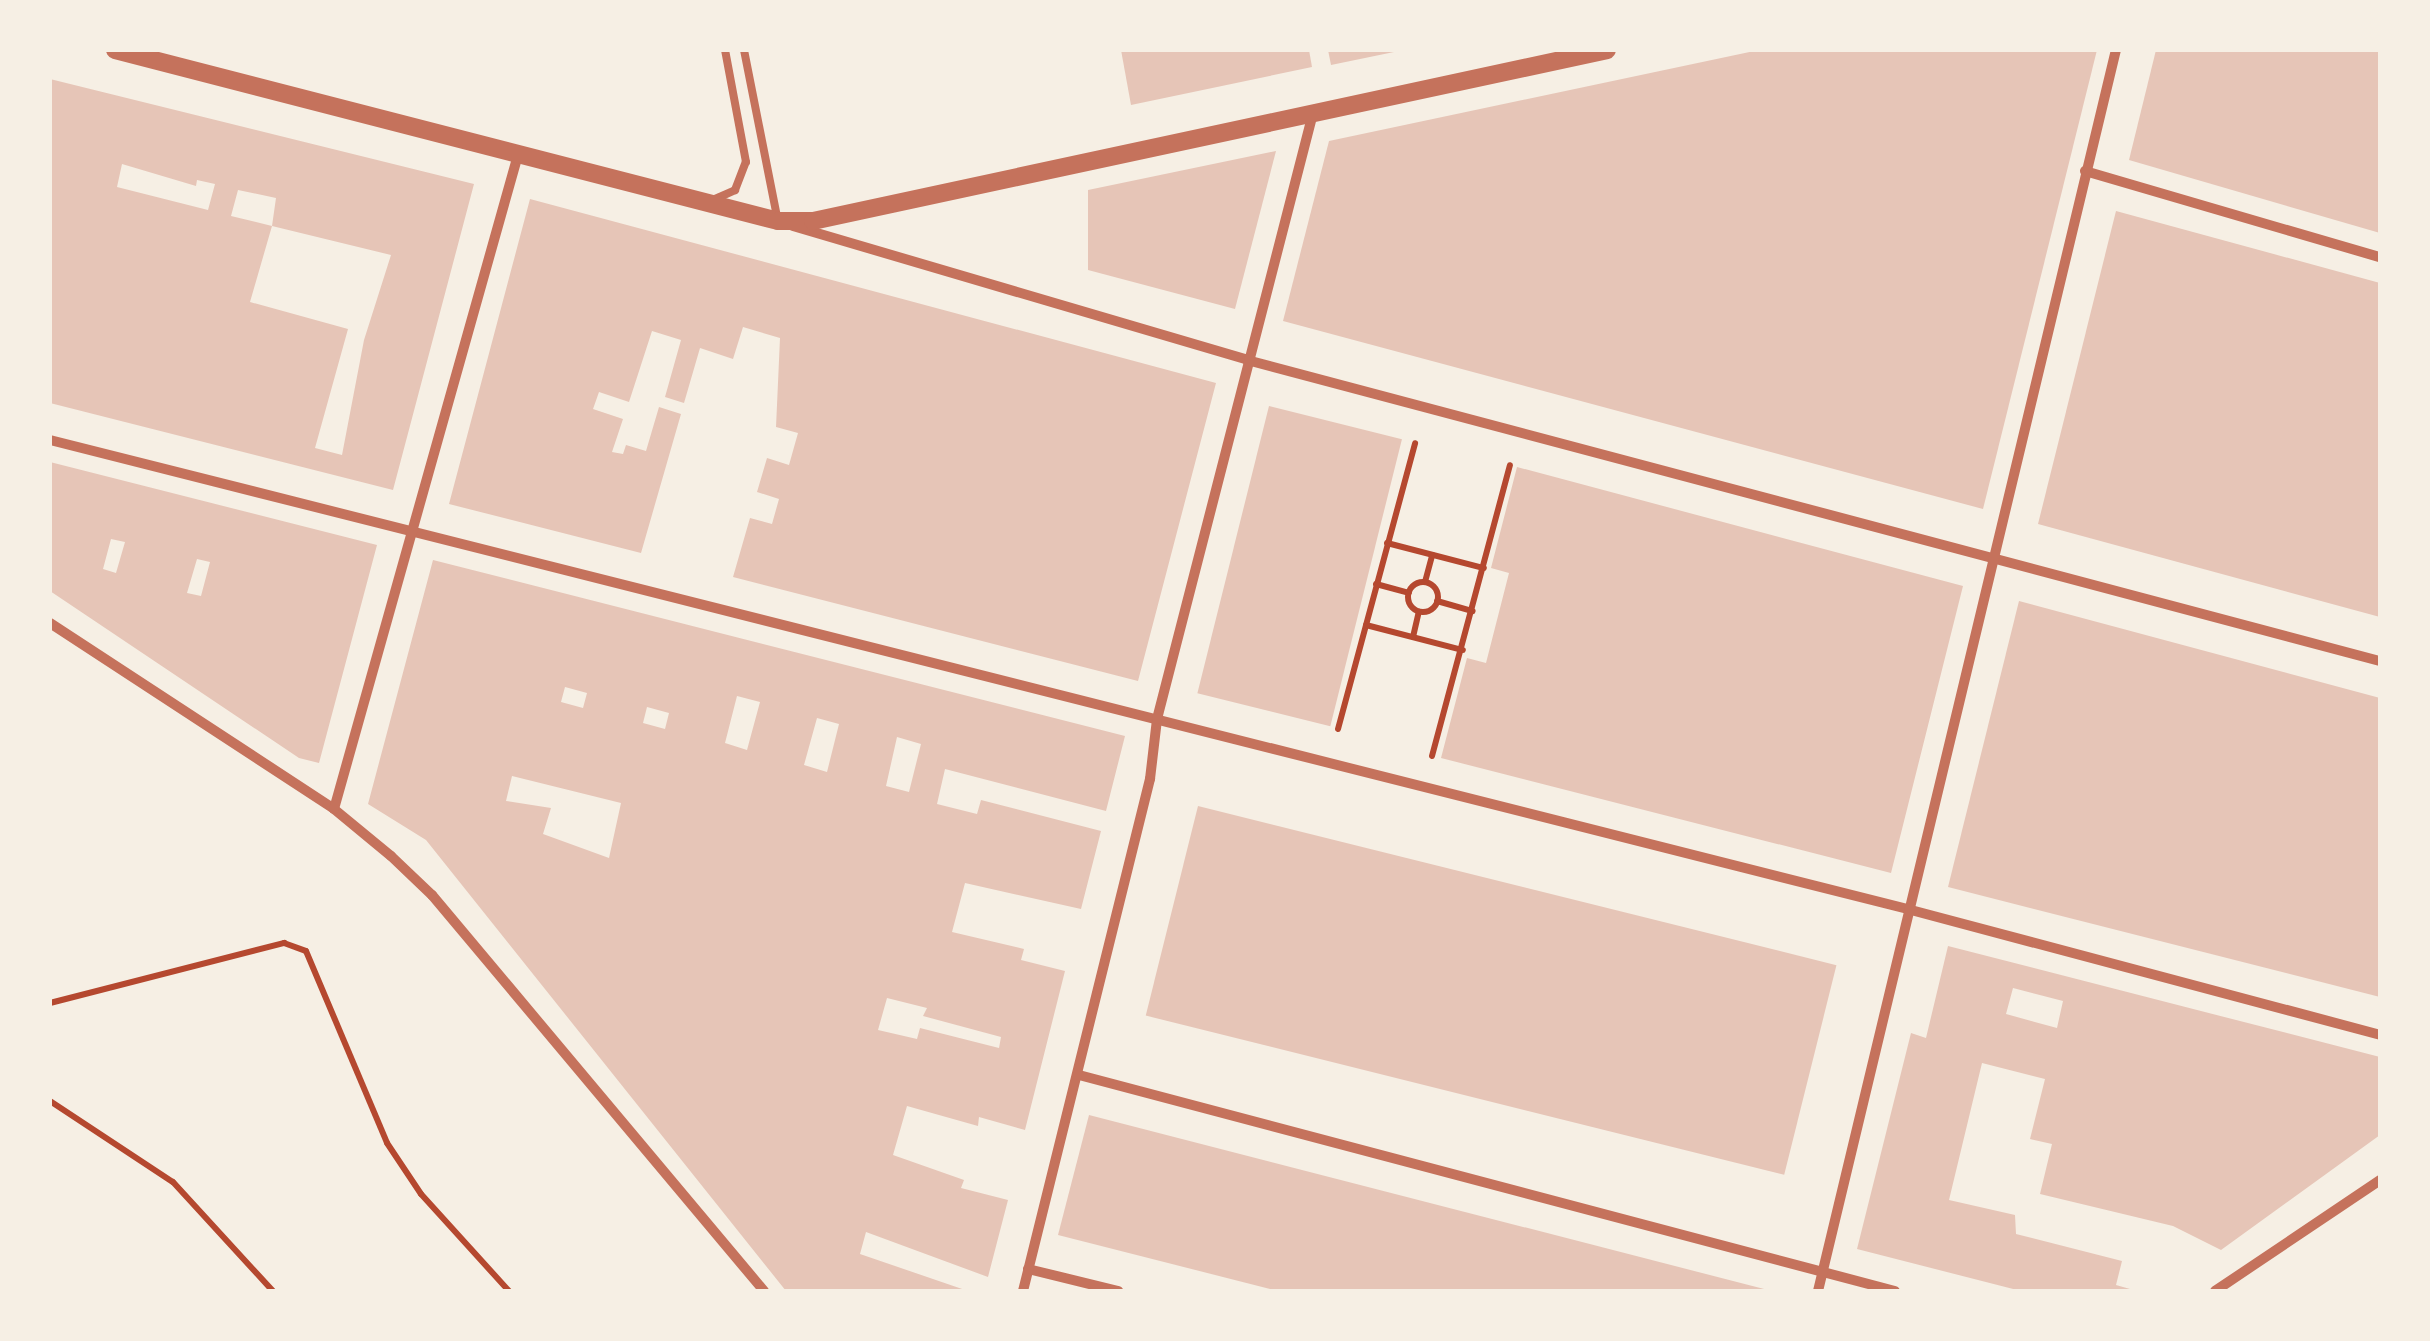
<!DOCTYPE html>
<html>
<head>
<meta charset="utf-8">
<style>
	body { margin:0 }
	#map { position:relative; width:2430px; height:1341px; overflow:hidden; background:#f6efe4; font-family:Barlow,sans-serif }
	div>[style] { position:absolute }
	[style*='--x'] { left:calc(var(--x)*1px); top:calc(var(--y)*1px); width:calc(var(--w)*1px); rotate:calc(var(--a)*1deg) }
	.building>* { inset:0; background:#e6c5b7; transform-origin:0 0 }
	.path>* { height:6px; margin:-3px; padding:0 3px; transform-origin:3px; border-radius:3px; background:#b5482f }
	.path>.ring { margin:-3px; padding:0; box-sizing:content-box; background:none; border:6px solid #b5482f; border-radius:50% }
	.service>* { height:8px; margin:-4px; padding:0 4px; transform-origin:4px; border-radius:4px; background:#c5725c }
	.minor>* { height:10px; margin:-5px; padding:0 5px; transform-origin:5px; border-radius:5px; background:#c5725c }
	.tertiary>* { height:18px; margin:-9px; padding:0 9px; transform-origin:9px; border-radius:9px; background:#c5725c }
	span { translate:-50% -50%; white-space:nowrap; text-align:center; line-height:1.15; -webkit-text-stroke:10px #f6efe4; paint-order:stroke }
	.frame { position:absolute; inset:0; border:52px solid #f6efe4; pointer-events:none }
</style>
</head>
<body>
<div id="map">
	<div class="building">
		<i style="clip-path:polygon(1121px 50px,1309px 50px,1312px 67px,1131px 105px)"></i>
		<i style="clip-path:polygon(1328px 50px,1394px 50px,1394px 52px,1331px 65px)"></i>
		<i style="clip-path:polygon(1759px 50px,2097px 50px,1983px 509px,1283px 321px,1329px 141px)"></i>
		<i style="clip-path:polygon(2156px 50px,2380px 50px,2380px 233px,2129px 160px)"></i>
		<i style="clip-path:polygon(evenodd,50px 79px,474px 184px,393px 490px,50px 403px,50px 79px,122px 164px,196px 186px,197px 180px,215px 184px,208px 210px,117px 187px,122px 164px,50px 79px,238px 190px,276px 198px,272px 226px,391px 255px,364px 340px,342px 455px,315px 448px,348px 329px,250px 302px,272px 226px,231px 216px,238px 190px)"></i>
		<i style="clip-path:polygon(1276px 151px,1235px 309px,1088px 270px,1088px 190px)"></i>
		<i style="clip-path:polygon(530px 199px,1216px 383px,1138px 681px,733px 577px,750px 518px,772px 524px,779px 499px,757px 492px,767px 458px,789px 465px,798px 433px,776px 427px,780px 338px,743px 327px,733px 359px,700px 348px,684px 403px,665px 397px,681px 340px,652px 331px,629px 402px,599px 392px,593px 409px,623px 419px,612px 452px,623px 454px,626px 445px,646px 451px,659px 407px,681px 414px,641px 553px,449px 504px)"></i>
		<i style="clip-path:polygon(2116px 211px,2380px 283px,2380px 617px,2038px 524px)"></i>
		<i style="left:1269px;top:406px;width:137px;height:296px;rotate:14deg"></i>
		<i style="clip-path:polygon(evenodd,50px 462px,377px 545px,319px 763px,299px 758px,50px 591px,50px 462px,111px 539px,125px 542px,116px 573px,103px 569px,111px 539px,50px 462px,197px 559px,210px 562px,201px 596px,187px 593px,197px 559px)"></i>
		<i style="clip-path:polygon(1517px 467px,1963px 586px,1891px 873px,1441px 758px,1467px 658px,1486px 663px,1509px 573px,1491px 568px)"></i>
		<i style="clip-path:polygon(evenodd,433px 560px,1125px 736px,1106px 811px,945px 769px,937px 804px,977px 814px,981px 800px,1101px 831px,1081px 909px,965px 883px,952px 932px,1024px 949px,1021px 960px,1065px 971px,1025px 1130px,979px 1117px,978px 1126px,907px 1106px,893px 1155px,964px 1180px,961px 1188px,1008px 1200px,988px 1277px,866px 1232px,860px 1254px,968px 1291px,786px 1291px,426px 840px,368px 804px,433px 560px,565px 687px,587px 693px,583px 708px,561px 702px,565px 687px,433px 560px,737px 696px,760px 702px,747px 750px,725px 743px,737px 696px,433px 560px,647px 707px,669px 713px,665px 729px,643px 723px,647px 707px,433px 560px,817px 718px,839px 724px,827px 772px,804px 765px,817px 718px,433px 560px,897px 737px,921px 744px,909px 792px,886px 786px,897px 737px,433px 560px,512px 776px,621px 803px,609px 858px,543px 834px,551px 808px,506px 801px,512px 776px,433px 560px,887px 998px,927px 1008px,923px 1016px,1001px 1037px,999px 1048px,920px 1028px,917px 1039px,878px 1030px,887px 998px)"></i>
		<i style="clip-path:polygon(2019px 601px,2380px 698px,2380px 997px,1948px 887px)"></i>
		<i style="left:1198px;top:806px;width:658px;height:216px;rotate:14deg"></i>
		<i style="clip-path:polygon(evenodd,1948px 946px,2380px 1057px,2380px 1135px,2221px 1250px,2173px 1226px,2040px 1194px,2052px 1144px,2030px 1139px,2045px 1079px,1982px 1063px,1949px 1200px,2015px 1215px,2016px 1234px,2122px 1261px,2116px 1285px,2137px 1291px,2021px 1291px,1857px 1249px,1911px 1033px,1926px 1038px,1948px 946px,2013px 988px,2063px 1001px,2057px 1028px,2006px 1014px,2013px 988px)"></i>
		<i style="clip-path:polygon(1089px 1115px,1768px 1290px,1768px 1291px,1278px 1291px,1058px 1235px)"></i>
	</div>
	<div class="path">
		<i style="--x:1387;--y:543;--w:100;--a:14.5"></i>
		<i style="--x:1425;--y:582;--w:28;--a:-75"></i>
		<i class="ring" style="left:1408px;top:582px;width:24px;height:24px"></i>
		<i style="--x:1376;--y:584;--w:34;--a:15"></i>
		<i style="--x:1437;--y:601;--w:37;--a:16"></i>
		<i style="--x:1366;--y:625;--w:100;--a:14.5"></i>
		<i style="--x:1413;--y:637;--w:26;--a:-77"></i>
		<i style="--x:1338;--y:729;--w:296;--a:-74.9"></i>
		<i style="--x:1432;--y:756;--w:301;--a:-75"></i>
		<i style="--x:50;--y:1003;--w:242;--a:-14.4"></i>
		<i style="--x:284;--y:943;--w:23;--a:20"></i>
		<i style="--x:306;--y:951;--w:208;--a:67.1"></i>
		<i style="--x:387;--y:1143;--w:61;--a:56.3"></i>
		<i style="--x:421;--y:1194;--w:131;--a:47.8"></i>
		<i style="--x:50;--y:1101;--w:147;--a:33.4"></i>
		<i style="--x:173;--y:1182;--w:148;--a:47.5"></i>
	</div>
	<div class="service">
		<i style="--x:744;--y:50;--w:170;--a:78.8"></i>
		<i style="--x:715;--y:199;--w:22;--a:-24"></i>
		<i style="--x:735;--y:190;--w:30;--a:-69"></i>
		<i style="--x:746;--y:162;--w:114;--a:-100.6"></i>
	</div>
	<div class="minor">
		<i style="--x:2085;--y:171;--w:307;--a:16.3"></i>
		<i style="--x:793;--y:226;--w:473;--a:16.4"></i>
		<i style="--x:1247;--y:360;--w:1172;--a:14.88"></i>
		<i style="--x:50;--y:440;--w:1919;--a:14.17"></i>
		<i style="--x:1911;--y:910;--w:485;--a:14.9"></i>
		<i style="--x:50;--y:623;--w:339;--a:33.2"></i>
		<i style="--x:334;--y:809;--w:74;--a:39.5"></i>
		<i style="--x:391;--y:856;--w:57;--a:43.6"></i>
		<i style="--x:432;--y:895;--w:517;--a:50.02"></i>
		<i style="--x:334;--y:809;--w:679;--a:-74.29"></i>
		<i style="--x:1079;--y:1075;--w:844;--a:14.83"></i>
		<i style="--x:1028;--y:1269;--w:93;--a:13.7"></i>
		<i style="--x:1023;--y:1291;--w:528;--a:-76.07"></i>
		<i style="--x:1150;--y:779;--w:60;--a:-83.3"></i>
		<i style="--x:1157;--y:719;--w:626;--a:-75.56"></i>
		<i style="--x:1818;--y:1291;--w:1276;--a:-76.5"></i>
		<i style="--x:2215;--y:1291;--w:199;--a:-33.9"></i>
	</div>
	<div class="tertiary">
		<i style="--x:115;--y:50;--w:685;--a:14.46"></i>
		<i style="--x:778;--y:221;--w:35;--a:0"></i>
		<i style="--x:813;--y:221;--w:812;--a:-12.15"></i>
	</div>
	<div class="frame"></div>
</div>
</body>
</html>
